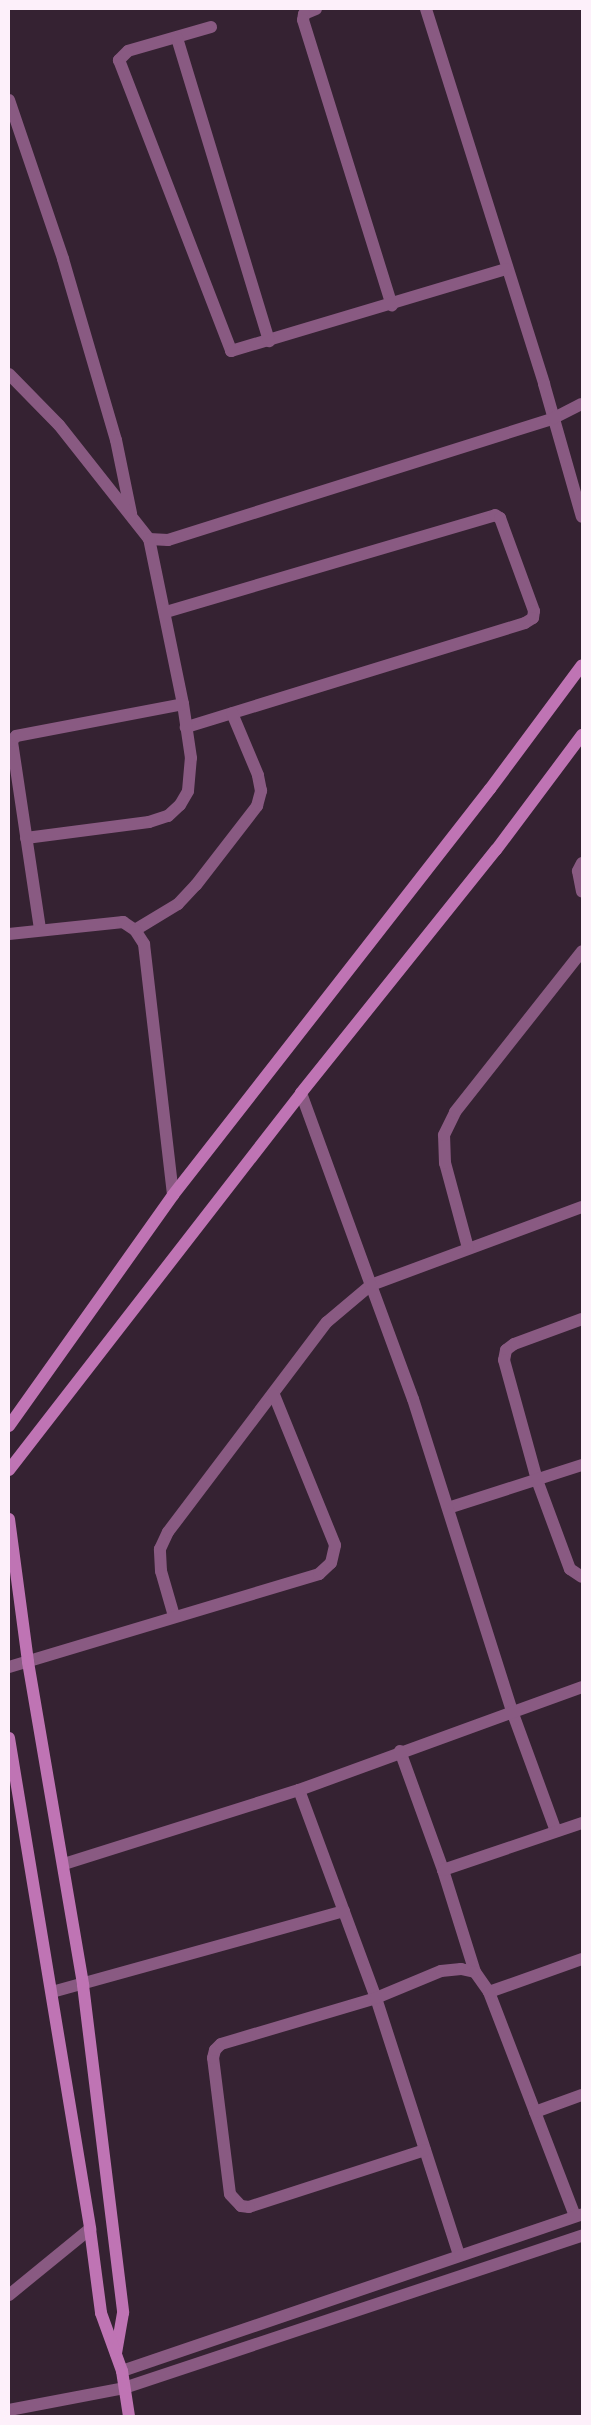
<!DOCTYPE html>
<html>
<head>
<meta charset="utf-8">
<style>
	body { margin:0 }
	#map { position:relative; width:591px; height:2425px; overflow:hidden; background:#352232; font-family:"Crimson Pro",serif }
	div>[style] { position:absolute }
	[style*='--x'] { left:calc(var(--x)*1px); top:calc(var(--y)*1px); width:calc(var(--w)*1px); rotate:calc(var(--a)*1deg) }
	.street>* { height:12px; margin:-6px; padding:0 6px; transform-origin:6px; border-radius:6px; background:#895a82 }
	.secondary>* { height:12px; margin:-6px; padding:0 6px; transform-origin:6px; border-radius:6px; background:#bf74b4 }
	span { translate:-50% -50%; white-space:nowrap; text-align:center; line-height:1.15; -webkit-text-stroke:5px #170f16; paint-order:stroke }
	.frame { position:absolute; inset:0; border:10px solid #fdf0fa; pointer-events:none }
</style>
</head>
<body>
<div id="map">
	<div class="street">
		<i style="--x:316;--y:9;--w:13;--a:157"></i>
		<i style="--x:304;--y:14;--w:6;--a:99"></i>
		<i style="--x:303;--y:20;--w:299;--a:72.7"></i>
		<i style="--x:426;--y:9;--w:393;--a:72.5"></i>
		<i style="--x:544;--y:384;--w:138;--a:74.1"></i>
		<i style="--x:211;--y:27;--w:86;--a:163.9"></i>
		<i style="--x:128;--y:51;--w:13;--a:135"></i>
		<i style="--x:119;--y:60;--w:312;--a:68.9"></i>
		<i style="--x:231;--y:351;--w:287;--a:-16.6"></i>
		<i style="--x:177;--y:38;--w:317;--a:73.1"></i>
		<i style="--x:9;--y:100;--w:168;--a:71.2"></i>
		<i style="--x:63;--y:259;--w:189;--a:73.7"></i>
		<i style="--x:116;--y:440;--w:75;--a:78.4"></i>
		<i style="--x:9;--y:374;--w:71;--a:45.6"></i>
		<i style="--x:59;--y:425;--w:145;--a:51.7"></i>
		<i style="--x:149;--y:539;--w:19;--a:3"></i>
		<i style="--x:168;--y:540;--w:405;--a:-17.5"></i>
		<i style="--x:554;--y:418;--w:31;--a:-27"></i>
		<i style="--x:166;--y:612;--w:343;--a:-16.4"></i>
		<i style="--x:495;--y:515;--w:6;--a:31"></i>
		<i style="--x:500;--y:518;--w:99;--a:69.9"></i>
		<i style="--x:534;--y:611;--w:7;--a:98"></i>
		<i style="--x:533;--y:618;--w:9;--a:148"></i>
		<i style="--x:525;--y:623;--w:355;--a:162.9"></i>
		<i style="--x:26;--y:838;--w:124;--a:-7.4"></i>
		<i style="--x:149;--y:822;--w:20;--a:-18"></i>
		<i style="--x:168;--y:816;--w:16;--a:-43"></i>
		<i style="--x:180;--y:805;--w:16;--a:-60"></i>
		<i style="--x:188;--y:791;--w:33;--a:-85"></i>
		<i style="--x:191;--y:758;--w:55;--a:-98.4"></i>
		<i style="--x:183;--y:704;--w:168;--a:-101.6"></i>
		<i style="--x:582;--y:863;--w:9;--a:117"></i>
		<i style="--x:578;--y:871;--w:21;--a:79"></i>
		<i style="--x:40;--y:929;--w:190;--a:-98.5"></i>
		<i style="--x:12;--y:741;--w:6;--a:-51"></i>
		<i style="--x:16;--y:736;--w:170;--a:-10.8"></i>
		<i style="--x:135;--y:930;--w:50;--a:-31.2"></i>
		<i style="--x:178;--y:904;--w:26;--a:-47"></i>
		<i style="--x:196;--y:885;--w:100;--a:-52.3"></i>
		<i style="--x:257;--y:806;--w:16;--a:-75"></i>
		<i style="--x:261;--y:791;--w:16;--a:-101"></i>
		<i style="--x:258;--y:775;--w:67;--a:-112.8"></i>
		<i style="--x:9;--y:934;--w:115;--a:-6"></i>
		<i style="--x:123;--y:922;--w:14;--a:34"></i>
		<i style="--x:135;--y:930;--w:17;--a:57"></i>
		<i style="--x:144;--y:944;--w:253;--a:83.4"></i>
		<i style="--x:301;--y:1093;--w:204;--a:70"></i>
		<i style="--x:371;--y:1285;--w:225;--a:-20.3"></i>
		<i style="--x:468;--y:1248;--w:88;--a:-105.1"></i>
		<i style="--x:445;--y:1163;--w:28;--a:-92"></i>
		<i style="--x:444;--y:1135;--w:25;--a:-64"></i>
		<i style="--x:455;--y:1112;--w:205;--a:-51.7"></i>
		<i style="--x:582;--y:1319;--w:72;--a:159.8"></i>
		<i style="--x:514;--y:1344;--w:10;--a:143"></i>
		<i style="--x:506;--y:1350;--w:10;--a:101"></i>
		<i style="--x:504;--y:1360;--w:124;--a:74.6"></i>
		<i style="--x:537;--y:1480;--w:95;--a:69.7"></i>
		<i style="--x:570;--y:1569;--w:14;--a:34"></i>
		<i style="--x:448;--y:1508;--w:141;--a:-17.8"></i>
		<i style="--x:174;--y:1616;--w:47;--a:-106.1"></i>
		<i style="--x:161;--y:1571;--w:22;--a:-93"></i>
		<i style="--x:160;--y:1549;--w:19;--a:-65"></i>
		<i style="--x:168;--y:1532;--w:263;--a:-52.9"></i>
		<i style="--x:327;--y:1322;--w:57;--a:-40.1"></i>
		<i style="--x:371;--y:1285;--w:121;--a:69.8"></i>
		<i style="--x:413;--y:1399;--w:327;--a:72.4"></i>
		<i style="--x:512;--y:1711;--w:128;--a:69.9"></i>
		<i style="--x:9;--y:1667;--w:324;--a:-16.7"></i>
		<i style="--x:319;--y:1574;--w:16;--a:-43"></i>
		<i style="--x:331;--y:1563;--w:18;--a:-77"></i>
		<i style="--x:335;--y:1545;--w:162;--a:-112.1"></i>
		<i style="--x:400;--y:1751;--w:127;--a:70.1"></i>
		<i style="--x:443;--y:1870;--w:107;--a:72.6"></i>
		<i style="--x:299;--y:1790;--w:222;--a:69.7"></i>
		<i style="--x:376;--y:1998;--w:270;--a:72.1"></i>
		<i style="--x:64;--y:1864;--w:246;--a:-17.5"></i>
		<i style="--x:299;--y:1790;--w:301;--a:-20"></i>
		<i style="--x:443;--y:1870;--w:147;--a:-18.7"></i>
		<i style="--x:52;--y:1992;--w:303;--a:-15.5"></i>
		<i style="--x:489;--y:1992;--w:240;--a:69"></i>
		<i style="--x:535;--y:2112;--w:50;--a:-19.9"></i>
		<i style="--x:425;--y:2150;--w:185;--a:162.1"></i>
		<i style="--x:249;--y:2207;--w:8;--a:-173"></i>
		<i style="--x:241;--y:2206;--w:16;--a:-133"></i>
		<i style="--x:230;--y:2194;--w:137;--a:-97.1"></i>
		<i style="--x:213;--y:2058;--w:8;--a:-76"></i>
		<i style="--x:215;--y:2050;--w:8;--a:-45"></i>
		<i style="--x:221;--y:2044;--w:162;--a:-16.5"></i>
		<i style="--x:376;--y:1998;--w:70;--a:-22.6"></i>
		<i style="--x:441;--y:1971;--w:20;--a:-6"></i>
		<i style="--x:461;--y:1969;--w:14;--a:12"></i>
		<i style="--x:475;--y:1972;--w:24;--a:55"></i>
		<i style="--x:489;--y:1992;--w:99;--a:-19.5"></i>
		<i style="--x:9;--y:2295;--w:104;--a:-39.2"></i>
		<i style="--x:122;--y:2371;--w:486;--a:-18.8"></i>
		<i style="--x:9;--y:2410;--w:117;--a:-10.8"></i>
		<i style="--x:124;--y:2388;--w:483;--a:-18.4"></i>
	</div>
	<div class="secondary">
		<i style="--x:9;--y:1426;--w:283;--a:-54.6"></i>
		<i style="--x:173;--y:1195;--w:515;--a:-52.02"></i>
		<i style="--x:490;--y:789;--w:154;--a:-53.4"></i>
		<i style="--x:9;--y:1470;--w:477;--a:-52.2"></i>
		<i style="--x:301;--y:1093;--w:312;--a:-51.3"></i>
		<i style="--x:496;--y:850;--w:144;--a:-53.2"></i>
		<i style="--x:9;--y:1519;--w:144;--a:82.4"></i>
		<i style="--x:28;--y:1662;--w:328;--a:80.3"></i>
		<i style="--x:83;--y:1985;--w:330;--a:83"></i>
		<i style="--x:123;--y:2313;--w:41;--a:99.9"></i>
		<i style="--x:9;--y:1738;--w:498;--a:80.6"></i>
		<i style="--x:90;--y:2229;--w:85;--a:82.5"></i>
		<i style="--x:101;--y:2313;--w:62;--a:70.1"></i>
		<i style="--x:122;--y:2371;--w:46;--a:81.2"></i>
	</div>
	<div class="frame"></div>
</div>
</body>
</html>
